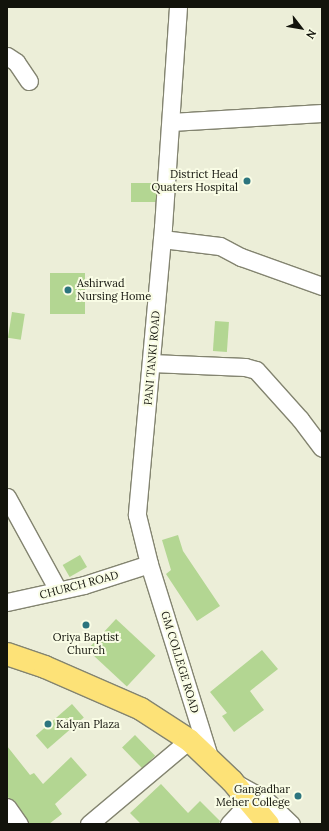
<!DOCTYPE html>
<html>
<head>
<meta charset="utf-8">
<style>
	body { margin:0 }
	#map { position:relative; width:329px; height:831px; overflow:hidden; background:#eceed8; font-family:Lora,serif }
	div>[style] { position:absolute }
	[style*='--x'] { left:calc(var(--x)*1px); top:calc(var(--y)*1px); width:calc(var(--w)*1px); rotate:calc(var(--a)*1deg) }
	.building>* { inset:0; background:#b3d692; transform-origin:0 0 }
	.roads { filter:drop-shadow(1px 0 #838470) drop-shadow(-1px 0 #838470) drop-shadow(0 1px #838470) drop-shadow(0 -1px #838470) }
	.minor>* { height:17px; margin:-8.5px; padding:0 8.5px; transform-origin:8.5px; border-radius:8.5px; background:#fff }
	.major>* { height:22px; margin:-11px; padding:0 11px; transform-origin:11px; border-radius:11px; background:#fde277 }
	.dots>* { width:11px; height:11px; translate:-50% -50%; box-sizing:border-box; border:2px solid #f9fce5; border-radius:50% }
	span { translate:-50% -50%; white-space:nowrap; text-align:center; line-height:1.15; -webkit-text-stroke:4px #f9fce5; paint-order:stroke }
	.poi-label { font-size:11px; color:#12130b }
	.right { translate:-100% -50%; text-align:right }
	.left { translate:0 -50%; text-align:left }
	.street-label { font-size:11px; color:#12130b }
	.frame { position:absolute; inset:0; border:8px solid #12130b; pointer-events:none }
	.north { position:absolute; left:281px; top:8px; width:40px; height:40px; -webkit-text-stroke:3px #f9fce5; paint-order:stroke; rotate:121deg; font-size:11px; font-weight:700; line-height:16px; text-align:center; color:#12130b }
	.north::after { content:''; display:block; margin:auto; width:14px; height:18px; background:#12130b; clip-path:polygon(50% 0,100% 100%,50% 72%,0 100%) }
</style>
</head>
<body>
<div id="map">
	<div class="building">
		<i style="left:131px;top:183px;width:25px;height:19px"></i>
		<i style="left:50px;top:273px;width:35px;height:41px"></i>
		<i style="left:12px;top:312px;width:13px;height:26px;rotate:9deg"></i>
		<i style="left:215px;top:321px;width:14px;height:30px;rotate:4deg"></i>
		<i style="clip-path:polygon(178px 535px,183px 551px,220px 606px,197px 621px,166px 574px,171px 570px,162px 540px)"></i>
		<i style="left:80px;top:555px;width:14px;height:20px;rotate:60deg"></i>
		<i style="left:116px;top:619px;width:54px;height:42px;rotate:43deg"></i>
		<i style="clip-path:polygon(262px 650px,278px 669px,250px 691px,264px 710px,234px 732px,222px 716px,227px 713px,210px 692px)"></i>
		<i style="left:72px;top:704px;width:18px;height:48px;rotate:49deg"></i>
		<i style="left:135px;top:735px;width:29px;height:18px;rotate:46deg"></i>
		<i style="clip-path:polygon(7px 746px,30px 775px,34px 773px,43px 784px,71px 757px,87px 775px,55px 804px,62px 814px,49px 824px,29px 824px,15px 801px,7px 797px)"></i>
		<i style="clip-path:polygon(161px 784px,188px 813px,200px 801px,220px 821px,219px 824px,141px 824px,130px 813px)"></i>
	</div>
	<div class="roads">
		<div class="minor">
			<i style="--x:178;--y:7;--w:221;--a:93.9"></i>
			<i style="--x:163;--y:227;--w:289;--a:95.2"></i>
			<i style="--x:137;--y:515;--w:50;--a:76.2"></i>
			<i style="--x:149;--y:564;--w:205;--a:72.7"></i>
			<i style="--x:7;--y:56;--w:11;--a:34"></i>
			<i style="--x:16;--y:62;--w:23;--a:56"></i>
			<i style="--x:171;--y:122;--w:151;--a:-3.4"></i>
			<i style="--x:162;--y:239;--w:58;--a:6.9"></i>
			<i style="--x:220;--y:246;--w:24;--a:28"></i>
			<i style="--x:241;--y:257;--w:86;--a:19.7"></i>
			<i style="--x:151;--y:363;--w:94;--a:2.4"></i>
			<i style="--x:245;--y:367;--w:11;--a:15"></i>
			<i style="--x:256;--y:370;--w:66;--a:48.1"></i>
			<i style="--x:300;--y:419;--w:36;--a:53"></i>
			<i style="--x:7;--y:497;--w:106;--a:61.3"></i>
			<i style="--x:7;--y:602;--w:79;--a:-12.4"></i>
			<i style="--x:84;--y:585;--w:68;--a:-17.9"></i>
			<i style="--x:239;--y:785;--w:31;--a:29"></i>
			<i style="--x:266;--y:800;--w:35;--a:44"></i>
			<i style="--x:245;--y:797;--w:16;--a:108"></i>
			<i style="--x:240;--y:812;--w:16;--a:50"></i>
			<i style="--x:7;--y:807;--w:21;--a:55"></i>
			<i style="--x:89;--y:824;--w:131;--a:-40"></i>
			<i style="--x:229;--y:824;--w:16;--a:-47"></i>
		</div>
		<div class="major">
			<i style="--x:7;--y:654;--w:40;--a:18.9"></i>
			<i style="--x:45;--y:667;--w:105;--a:23.6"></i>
			<i style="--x:141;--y:709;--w:57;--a:32.9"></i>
			<i style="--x:189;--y:740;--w:59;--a:43.6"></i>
			<i style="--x:232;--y:781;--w:56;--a:50.1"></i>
		</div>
	</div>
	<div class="dots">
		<i style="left:247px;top:181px;background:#2c757e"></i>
		<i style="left:68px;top:290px;background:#2c757e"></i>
		<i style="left:86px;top:625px;background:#2c757e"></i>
		<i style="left:48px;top:724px;background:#2c757e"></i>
		<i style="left:298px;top:796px;background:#2c757e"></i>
	</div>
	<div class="poi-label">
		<span class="right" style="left:238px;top:181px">District Head<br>Quaters Hospital</span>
		<span class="left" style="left:77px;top:290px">Ashirwad<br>Nursing Home</span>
		<span style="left:86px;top:644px">Oriya Baptist<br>Church</span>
		<span class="left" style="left:56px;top:724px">Kalyan Plaza</span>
		<span class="right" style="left:290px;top:796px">Gangadhar<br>Meher College</span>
	</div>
	<div class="street-label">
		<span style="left:152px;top:358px;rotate:-85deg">PANI TANKI ROAD</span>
		<span style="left:79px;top:585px;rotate:-15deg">CHURCH ROAD</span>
		<span style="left:180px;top:662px;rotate:73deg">GM COLLEGE ROAD</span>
	</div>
	<div class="frame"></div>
	<div class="north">N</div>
</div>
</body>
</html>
